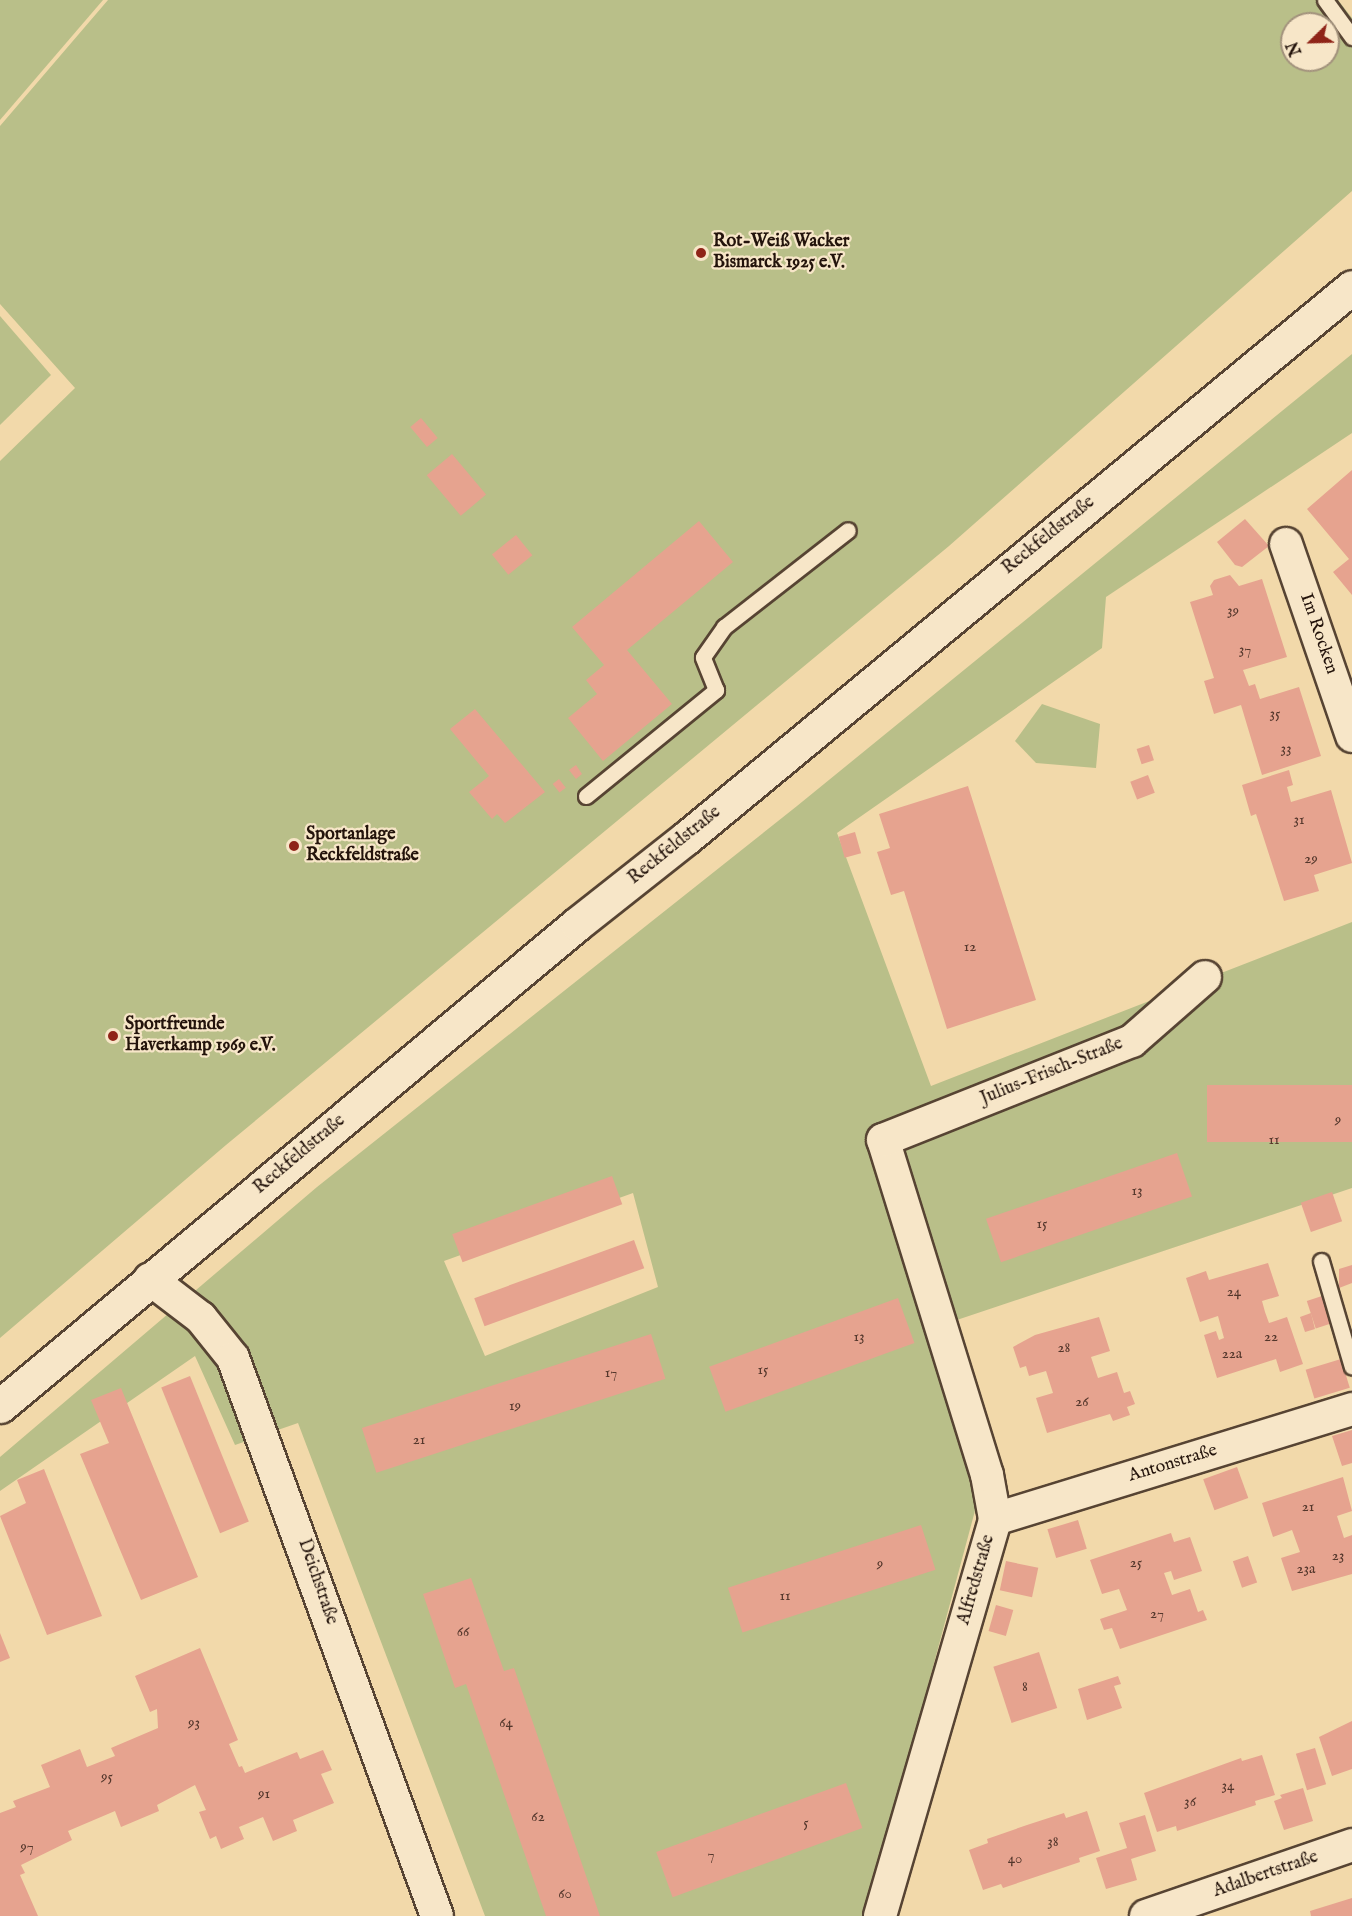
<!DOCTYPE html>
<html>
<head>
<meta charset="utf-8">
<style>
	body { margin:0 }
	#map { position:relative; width:1352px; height:1916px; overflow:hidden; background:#f2d9aa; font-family:"IM FELL English",serif }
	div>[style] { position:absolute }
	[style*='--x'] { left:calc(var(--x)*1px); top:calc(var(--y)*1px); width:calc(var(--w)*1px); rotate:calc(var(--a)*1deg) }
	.green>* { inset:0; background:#b9bf89 }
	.building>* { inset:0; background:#e6a38f; transform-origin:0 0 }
	.roads { filter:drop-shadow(2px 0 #574433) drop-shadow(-2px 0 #574433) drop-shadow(0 2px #574433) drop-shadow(0 -2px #574433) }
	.service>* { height:15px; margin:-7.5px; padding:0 7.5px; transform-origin:7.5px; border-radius:7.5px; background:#f7e6c8 }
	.minor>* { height:32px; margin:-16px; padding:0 16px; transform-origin:16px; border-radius:16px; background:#f7e6c8 }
	.tertiary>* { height:33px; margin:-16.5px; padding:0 16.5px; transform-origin:16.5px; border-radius:16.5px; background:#f7e6c8 }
	.dots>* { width:16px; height:16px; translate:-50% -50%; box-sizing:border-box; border:3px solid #f7e6c8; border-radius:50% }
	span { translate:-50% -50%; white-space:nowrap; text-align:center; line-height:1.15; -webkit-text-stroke:4.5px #f7e6c8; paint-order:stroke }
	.number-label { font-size:15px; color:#54372c }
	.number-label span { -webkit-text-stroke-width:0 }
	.poi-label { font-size:18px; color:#23130b; font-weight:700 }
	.left { translate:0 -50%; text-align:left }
	.street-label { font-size:18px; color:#23130b }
	.north { position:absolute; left:1280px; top:12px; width:60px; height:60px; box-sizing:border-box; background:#f7e6c8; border:2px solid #a2927c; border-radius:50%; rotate:247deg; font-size:16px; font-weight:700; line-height:24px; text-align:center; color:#23130b }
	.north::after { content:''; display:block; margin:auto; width:21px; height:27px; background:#8f2418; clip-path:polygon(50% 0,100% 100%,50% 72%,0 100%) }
</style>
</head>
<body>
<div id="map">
	<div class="green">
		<i style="clip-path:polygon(0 0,103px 0,0 120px)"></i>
		<i style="clip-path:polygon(evenodd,108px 0,1338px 0,1352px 18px,1352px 191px,949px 546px,226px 1145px,0 1338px,0 461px,75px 388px,0 304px,0 126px,108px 0,1292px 24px,1328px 24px,1328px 60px,1292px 60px,1292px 24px)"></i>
		<i style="clip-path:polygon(0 316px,51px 375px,0 425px)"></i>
		<i style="clip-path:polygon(evenodd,1352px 354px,1352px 433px,1106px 597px,1102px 648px,837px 833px,931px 1086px,1352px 922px,1352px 1188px,933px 1328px,976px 1507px,866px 1916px,485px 1916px,298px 1423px,235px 1445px,195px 1356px,0 1491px,0 1457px,317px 1187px,797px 806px,1352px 354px,633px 1193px,658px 1287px,485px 1356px,444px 1261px,633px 1193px)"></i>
		<i style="clip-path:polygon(1042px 704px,1100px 724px,1096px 768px,1036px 763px,1015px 741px)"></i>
	</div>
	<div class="building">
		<i style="left:421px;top:418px;width:26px;height:14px;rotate:50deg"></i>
		<i style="left:452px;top:454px;width:53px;height:33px;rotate:50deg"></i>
		<i style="clip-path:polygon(1352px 470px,1352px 595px,1333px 572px,1349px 559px,1307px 509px)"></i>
		<i style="clip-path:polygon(1245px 519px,1269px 546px,1242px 567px,1235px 565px,1217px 542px)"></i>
		<i style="clip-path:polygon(699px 521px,733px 562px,627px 650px,672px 704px,603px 761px,568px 718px,597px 694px,586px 680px,604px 665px,572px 627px)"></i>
		<i style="left:516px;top:535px;width:26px;height:31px;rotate:51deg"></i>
		<i style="clip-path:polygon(1230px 575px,1239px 586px,1262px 579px,1287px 657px,1243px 670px,1249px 686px,1255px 684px,1260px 699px,1299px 687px,1321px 756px,1262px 775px,1241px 705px,1214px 714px,1204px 681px,1214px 678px,1190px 602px,1213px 595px,1210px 586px,1214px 580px)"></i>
		<i style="clip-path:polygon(475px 709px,545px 792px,505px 823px,497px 814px,492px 819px,469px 792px,489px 776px,450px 729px)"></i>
		<i style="left:1149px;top:745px;width:16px;height:13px;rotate:72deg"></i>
		<i style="clip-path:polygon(576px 765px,582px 774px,576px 779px,569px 770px)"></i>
		<i style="clip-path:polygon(1289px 770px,1293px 785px,1287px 787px,1291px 802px,1331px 790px,1352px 863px,1314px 875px,1319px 891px,1284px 901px,1256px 814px,1251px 816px,1242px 785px)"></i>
		<i style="left:1148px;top:775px;width:19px;height:19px;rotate:69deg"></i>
		<i style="left:559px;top:779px;width:11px;height:8px;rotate:52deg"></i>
		<i style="clip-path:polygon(968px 786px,1036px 1000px,947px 1029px,904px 891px,891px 895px,877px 852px,890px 848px,879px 814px)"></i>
		<i style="left:855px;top:832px;width:22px;height:17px;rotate:74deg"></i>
		<i style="left:1352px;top:1085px;width:57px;height:145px;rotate:90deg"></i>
		<i style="left:1177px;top:1153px;width:46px;height:202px;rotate:71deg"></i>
		<i style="left:612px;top:1176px;width:30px;height:170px;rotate:70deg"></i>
		<i style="left:1332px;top:1192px;width:31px;height:33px;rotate:71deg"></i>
		<i style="left:634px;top:1240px;width:30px;height:170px;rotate:70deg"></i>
		<i style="clip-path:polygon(1268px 1263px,1279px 1296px,1262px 1301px,1265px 1312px,1269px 1323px,1287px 1317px,1303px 1364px,1280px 1372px,1276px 1359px,1217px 1378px,1204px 1335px,1216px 1331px,1219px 1340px,1224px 1338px,1218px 1316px,1200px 1322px,1186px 1278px,1206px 1271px,1209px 1280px)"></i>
		<i style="clip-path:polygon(1352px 1265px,1352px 1283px,1339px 1288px,1339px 1269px)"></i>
		<i style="left:1322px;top:1296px;width:29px;height:16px;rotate:72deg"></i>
		<i style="left:898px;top:1298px;width:48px;height:201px;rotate:70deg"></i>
		<i style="clip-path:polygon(1311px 1313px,1315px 1329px,1305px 1332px,1300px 1317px)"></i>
		<i style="clip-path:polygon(1099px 1317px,1110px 1351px,1091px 1357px,1098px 1378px,1117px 1372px,1124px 1393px,1130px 1391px,1135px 1404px,1127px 1407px,1130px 1415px,1113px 1421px,1110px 1414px,1047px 1433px,1036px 1398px,1053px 1393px,1046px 1371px,1029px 1376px,1026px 1366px,1020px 1368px,1013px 1347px,1035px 1335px)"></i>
		<i style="left:651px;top:1334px;width:47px;height:304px;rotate:72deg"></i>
		<i style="left:1341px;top:1359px;width:30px;height:37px;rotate:73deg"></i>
		<i style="left:190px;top:1376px;width:157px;height:31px;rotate:68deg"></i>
		<i style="clip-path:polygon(121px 1388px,198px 1577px,141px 1600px,80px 1454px,109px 1443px,91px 1400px)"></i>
		<i style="clip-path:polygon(1352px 1430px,1352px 1463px,1342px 1466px,1332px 1436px)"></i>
		<i style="left:1237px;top:1467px;width:33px;height:36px;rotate:70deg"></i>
		<i style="clip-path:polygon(44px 1469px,102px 1616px,47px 1635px,0 1516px,26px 1503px,17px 1480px)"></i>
		<i style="clip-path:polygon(1343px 1477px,1352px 1511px,1337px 1516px,1344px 1538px,1352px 1535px,1352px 1574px,1292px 1591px,1281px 1558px,1300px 1552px,1292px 1530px,1273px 1537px,1262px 1503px)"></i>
		<i style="left:1078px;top:1520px;width:30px;height:32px;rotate:73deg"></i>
		<i style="left:921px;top:1525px;width:47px;height:203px;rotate:72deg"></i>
		<i style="clip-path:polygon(1171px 1533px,1174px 1542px,1190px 1537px,1202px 1571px,1174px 1580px,1171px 1571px,1164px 1573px,1172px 1595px,1190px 1589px,1198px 1612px,1203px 1610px,1207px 1620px,1120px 1649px,1112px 1628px,1104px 1630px,1100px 1619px,1127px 1610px,1122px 1597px,1119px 1589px,1102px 1594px,1090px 1560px)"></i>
		<i style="left:1248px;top:1556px;width:28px;height:16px;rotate:71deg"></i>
		<i style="left:1006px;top:1561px;width:33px;height:30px;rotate:12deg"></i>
		<i style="clip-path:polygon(471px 1578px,504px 1671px,514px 1668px,600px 1916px,546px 1916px,466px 1684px,455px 1688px,423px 1594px)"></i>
		<i style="left:996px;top:1605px;width:18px;height:27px;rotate:16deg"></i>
		<i style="clip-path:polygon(0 1633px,10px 1658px,0 1662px)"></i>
		<i style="clip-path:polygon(200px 1648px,238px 1740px,229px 1744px,239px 1767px,242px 1766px,245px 1773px,297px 1752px,300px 1759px,323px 1750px,332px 1770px,321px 1774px,334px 1803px,293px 1820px,297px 1831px,273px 1841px,263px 1817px,239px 1827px,244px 1839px,221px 1849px,216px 1836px,210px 1839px,199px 1812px,206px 1810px,195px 1785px,157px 1805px,159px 1811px,121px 1827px,115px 1811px,68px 1831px,72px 1840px,21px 1865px,25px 1873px,20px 1875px,38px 1916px,0 1916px,0 1813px,16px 1807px,13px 1801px,50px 1787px,41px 1765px,80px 1749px,87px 1767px,115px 1756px,111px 1748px,158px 1728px,157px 1709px,150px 1712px,135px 1676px)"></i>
		<i style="left:1039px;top:1652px;width:59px;height:48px;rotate:72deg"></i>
		<i style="clip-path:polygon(1118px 1676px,1121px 1684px,1114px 1686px,1122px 1708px,1087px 1720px,1078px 1689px)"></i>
		<i style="clip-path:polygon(1352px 1721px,1352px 1769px,1332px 1776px,1319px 1737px)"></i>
		<i style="left:1315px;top:1748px;width:38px;height:20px;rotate:73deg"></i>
		<i style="clip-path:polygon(1262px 1755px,1275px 1795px,1255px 1801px,1256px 1805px,1177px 1831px,1176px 1826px,1157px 1832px,1144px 1793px,1241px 1758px,1242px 1761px)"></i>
		<i style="left:846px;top:1783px;width:48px;height:202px;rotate:70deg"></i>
		<i style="clip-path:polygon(1303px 1788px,1313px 1821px,1284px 1830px,1274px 1801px,1282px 1798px,1280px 1795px)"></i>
		<i style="clip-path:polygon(1087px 1811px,1100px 1851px,1079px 1858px,1080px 1862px,1003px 1888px,1001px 1884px,983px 1890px,969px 1850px,988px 1843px,987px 1839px,1027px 1825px,1064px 1813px,1066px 1818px)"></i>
		<i style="clip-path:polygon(1145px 1815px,1156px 1851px,1131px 1859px,1137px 1880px,1106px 1889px,1096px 1858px,1127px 1848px,1119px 1823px)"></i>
		<i style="clip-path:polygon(1352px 1898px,1352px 1916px,1311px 1916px,1310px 1911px)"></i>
	</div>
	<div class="roads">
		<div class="service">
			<i style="--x:1325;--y:0;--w:46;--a:53.9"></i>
			<i style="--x:586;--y:796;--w:168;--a:-39.2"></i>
			<i style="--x:716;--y:690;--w:35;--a:-112"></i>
			<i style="--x:703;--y:657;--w:37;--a:-55"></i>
			<i style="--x:724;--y:627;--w:157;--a:-38"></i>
			<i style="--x:1321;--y:1261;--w:110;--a:73.7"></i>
		</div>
		<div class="minor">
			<i style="--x:1286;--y:544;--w:203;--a:71"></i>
			<i style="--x:150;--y:1279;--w:64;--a:37.4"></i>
			<i style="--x:201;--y:1318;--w:51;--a:51.3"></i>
			<i style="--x:233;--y:1358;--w:594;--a:69.92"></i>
			<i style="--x:995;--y:1519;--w:374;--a:-17.1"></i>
			<i style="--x:880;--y:1916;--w:413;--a:-73.8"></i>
			<i style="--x:995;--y:1519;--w:45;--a:-100.3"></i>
			<i style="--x:987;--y:1475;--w:351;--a:-107.2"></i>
			<i style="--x:883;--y:1140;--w:268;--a:-21.7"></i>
			<i style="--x:1132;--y:1041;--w:97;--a:-41.2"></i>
			<i style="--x:1146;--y:1916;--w:218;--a:-19"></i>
		</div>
		<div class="tertiary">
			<i style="--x:0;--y:1406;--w:752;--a:-39.87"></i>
			<i style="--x:577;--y:924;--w:139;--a:-38.3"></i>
			<i style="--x:686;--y:838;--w:864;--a:-39.6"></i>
		</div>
	</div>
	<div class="dots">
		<i style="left:701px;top:253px;background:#8f2418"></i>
		<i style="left:294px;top:846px;background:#8f2418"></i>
		<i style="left:113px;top:1036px;background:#8f2418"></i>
	</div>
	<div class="number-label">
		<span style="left:1233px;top:611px">39</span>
		<span style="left:1245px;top:650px">37</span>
		<span style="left:1275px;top:714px">35</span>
		<span style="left:1286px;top:749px">33</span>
		<span style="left:1299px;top:820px">31</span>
		<span style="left:1311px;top:859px">29</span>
		<span style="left:970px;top:947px">12</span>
		<span style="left:1338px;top:1120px">9</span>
		<span style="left:1274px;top:1140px">11</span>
		<span style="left:1137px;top:1191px">13</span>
		<span style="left:1042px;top:1224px">15</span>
		<span style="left:1234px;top:1292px">24</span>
		<span style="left:859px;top:1337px">13</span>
		<span style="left:1271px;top:1337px">22</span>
		<span style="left:1064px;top:1348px">28</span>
		<span style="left:1232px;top:1354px">22a</span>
		<span style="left:763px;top:1370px">15</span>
		<span style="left:611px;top:1373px">17</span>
		<span style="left:1082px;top:1402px">26</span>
		<span style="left:515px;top:1406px">19</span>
		<span style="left:419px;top:1440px">21</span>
		<span style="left:1308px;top:1507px">21</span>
		<span style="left:1338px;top:1556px">23</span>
		<span style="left:1136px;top:1563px">25</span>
		<span style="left:880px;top:1564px">9</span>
		<span style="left:1306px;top:1569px">23a</span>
		<span style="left:785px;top:1596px">11</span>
		<span style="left:1157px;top:1614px">27</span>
		<span style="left:463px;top:1632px">66</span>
		<span style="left:1025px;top:1687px">8</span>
		<span style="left:194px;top:1723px">93</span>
		<span style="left:506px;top:1723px">64</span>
		<span style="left:107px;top:1777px">95</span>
		<span style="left:1228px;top:1786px">34</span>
		<span style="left:264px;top:1794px">91</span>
		<span style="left:1190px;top:1802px">36</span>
		<span style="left:538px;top:1817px">62</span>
		<span style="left:806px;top:1823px">5</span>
		<span style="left:1053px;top:1842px">38</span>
		<span style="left:27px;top:1847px">97</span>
		<span style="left:711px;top:1855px">7</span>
		<span style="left:1015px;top:1859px">40</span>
		<span style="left:565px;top:1894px">60</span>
	</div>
	<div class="poi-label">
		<span class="left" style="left:713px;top:253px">Rot-Weiß Wacker<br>Bismarck 1925 e.V.</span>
		<span class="left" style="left:306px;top:846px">Sportanlage<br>Reckfeldstraße</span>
		<span class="left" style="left:125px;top:1036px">Sportfreunde<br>Haverkamp 1969 e.V.</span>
	</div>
	<div class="street-label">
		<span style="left:1049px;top:536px;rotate:-39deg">Reckfeldstraße</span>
		<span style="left:1318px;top:634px;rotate:71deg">Im Rocken</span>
		<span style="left:675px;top:846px;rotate:-39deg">Reckfeldstraße</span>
		<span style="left:1052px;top:1072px;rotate:-22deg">Julius-Frisch-Straße</span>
		<span style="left:300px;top:1155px;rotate:-40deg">Reckfeldstraße</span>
		<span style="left:1173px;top:1464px;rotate:-17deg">Antonstraße</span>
		<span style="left:977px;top:1580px;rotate:-74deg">Alfredstraße</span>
		<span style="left:317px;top:1582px;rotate:71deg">Deichstraße</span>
		<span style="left:1266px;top:1875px;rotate:-19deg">Adalbertstraße</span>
	</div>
	<div class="north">N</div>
</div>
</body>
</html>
